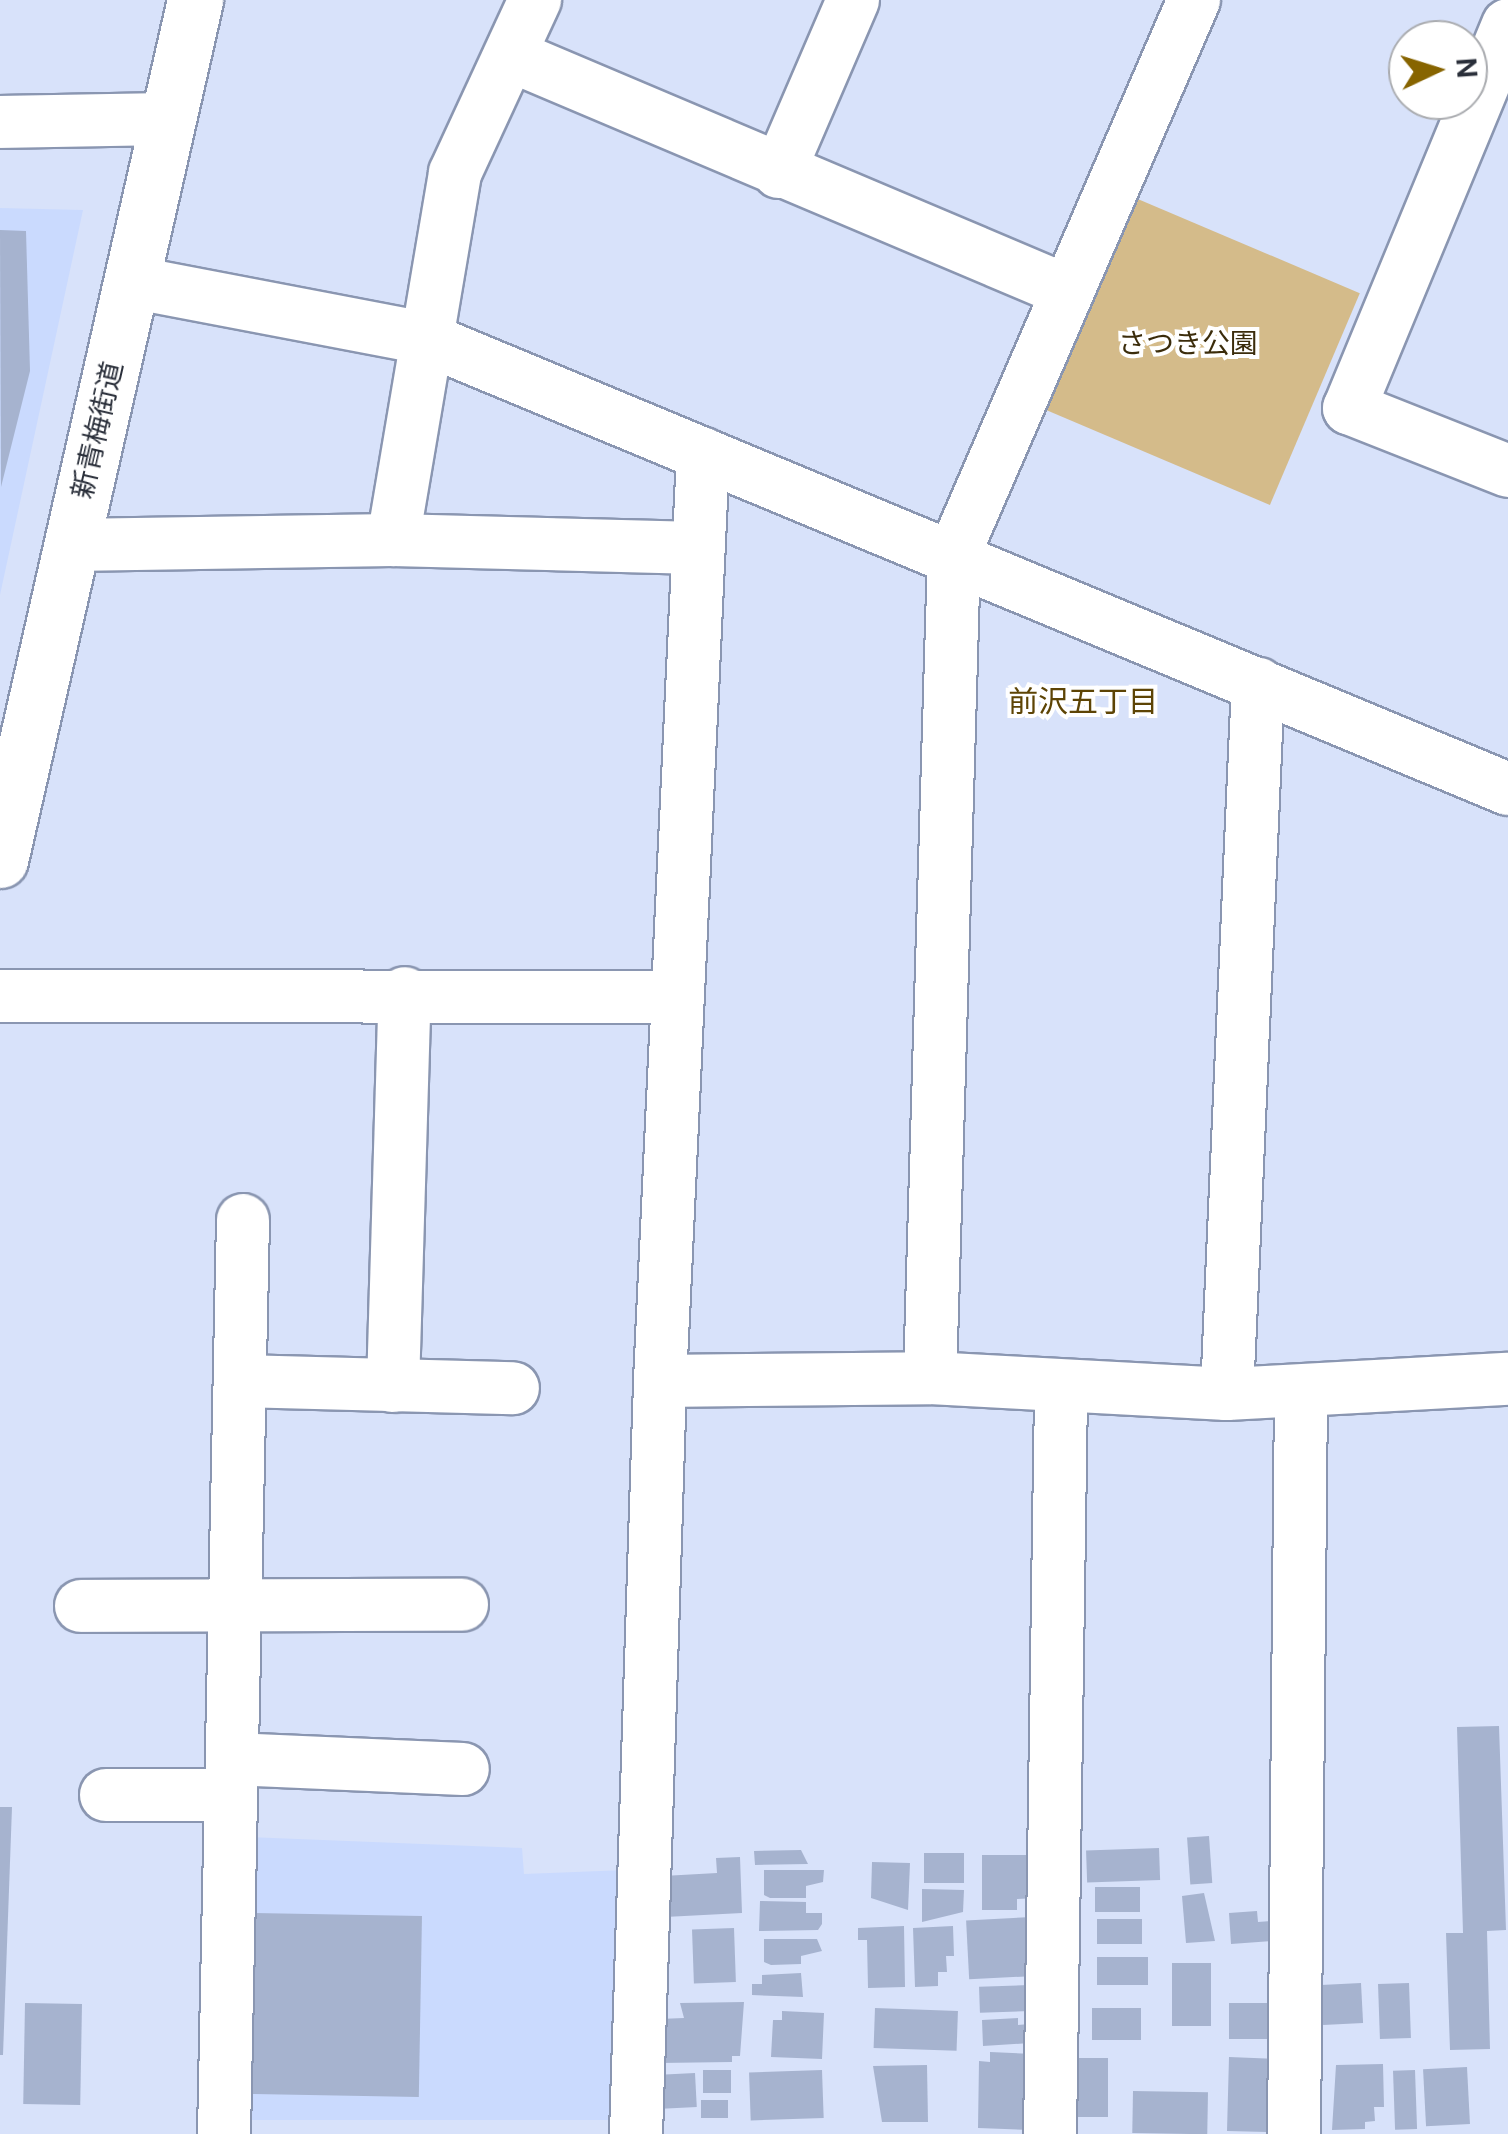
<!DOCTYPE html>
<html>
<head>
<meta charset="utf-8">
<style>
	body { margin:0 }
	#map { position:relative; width:1508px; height:2134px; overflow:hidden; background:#d8e2fa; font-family:"DM Sans","Noto Sans JP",sans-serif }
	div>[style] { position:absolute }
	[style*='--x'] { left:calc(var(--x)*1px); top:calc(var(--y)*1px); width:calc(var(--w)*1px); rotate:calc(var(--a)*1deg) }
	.built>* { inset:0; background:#cadafe }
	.green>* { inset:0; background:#d4bb8a; transform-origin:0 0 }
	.building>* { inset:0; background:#a6b3cf; transform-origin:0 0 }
	.roads { filter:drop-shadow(2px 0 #8a96b1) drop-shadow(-2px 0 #8a96b1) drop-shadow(0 2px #8a96b1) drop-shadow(0 -2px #8a96b1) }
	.minor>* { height:52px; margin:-26px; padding:0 26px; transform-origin:26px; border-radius:26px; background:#fff }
	.major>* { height:55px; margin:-27.5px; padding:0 27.5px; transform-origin:27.5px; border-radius:27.5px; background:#fff }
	span { translate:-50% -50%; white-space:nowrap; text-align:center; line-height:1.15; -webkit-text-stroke:8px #fff; paint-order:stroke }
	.park-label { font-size:28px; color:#3b2c0b }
	.street-label { font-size:28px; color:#2a2f3a }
	.neighbourhood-label { font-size:30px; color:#5d4405 }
	.north { position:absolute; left:1388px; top:20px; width:100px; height:100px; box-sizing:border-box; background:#fff; border:2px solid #aaacb0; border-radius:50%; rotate:86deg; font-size:28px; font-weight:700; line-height:40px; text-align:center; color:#2a2f3a }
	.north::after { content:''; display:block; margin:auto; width:35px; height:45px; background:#876400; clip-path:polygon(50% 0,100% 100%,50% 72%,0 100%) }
</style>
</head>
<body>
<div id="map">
	<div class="built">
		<i style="clip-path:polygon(0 208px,83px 210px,0 595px)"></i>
		<i style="clip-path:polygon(250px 1837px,522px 1848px,524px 1874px,626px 1870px,621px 2120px,236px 2120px)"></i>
	</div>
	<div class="green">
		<i style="left:1126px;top:194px;width:254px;height:230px;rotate:23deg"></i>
	</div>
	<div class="building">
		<i style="clip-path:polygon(0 230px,26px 231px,30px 371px,1px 487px)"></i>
		<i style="clip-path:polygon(1499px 1726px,1506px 1930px,1487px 1931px,1490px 2049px,1450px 2050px,1446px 1933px,1463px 1933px,1457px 1727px)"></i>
		<i style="clip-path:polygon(0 1807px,12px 1807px,3px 2055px,0 2055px)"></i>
		<i style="left:1209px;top:1836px;width:47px;height:22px;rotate:86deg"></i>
		<i style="left:1159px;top:1848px;width:32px;height:73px;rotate:88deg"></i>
		<i style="clip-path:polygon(801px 1850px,808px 1864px,755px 1865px,754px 1851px)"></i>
		<i style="left:924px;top:1853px;width:40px;height:30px"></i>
		<i style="clip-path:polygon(982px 1855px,1037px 1855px,1037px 1898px,1017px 1899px,1017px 1910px,982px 1910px)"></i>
		<i style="clip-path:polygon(740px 1857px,742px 1913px,665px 1917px,663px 1876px,717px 1873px,716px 1858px)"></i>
		<i style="clip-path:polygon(872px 1862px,910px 1863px,908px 1910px,871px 1898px)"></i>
		<i style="clip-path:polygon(764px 1870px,824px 1870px,823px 1882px,806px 1886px,806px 1898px,770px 1898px,764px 1895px)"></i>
		<i style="left:1140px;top:1887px;width:25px;height:45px;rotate:90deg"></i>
		<i style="clip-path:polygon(922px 1889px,964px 1890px,963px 1912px,922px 1922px)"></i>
		<i style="clip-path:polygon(1204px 1893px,1215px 1941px,1186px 1943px,1182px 1896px)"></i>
		<i style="clip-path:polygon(760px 1901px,806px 1902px,806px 1913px,822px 1913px,822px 1924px,818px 1930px,759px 1931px)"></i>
		<i style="clip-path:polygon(1257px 1911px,1258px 1922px,1271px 1921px,1272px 1941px,1231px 1944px,1229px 1913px)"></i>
		<i style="left:251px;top:1913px;width:171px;height:181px;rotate:1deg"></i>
		<i style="left:1032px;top:1917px;width:59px;height:66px;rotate:87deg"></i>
		<i style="left:1097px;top:1919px;width:45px;height:25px"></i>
		<i style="clip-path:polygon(904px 1926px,905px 1987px,868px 1988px,867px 1940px,858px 1940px,858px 1928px)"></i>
		<i style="clip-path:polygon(953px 1926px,954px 1956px,946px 1956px,947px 1972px,938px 1972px,938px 1986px,915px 1987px,913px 1928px)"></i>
		<i style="left:734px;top:1928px;width:54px;height:42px;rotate:88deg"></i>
		<i style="clip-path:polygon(764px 1939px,817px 1939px,822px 1951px,801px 1956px,801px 1964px,771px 1965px,764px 1962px)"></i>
		<i style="left:1097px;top:1957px;width:51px;height:28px"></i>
		<i style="left:1172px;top:1963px;width:39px;height:63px"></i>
		<i style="clip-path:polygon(801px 1973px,803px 1997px,752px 1995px,752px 1984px,762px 1984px,762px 1975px)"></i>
		<i style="left:1361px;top:1983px;width:40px;height:40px;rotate:87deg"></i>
		<i style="left:1409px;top:1983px;width:55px;height:31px;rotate:88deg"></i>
		<i style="left:1029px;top:1985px;width:26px;height:50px;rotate:88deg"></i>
		<i style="clip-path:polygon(744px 2002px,740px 2056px,732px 2056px,732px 2062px,659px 2063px,659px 2019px,684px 2018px,680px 2003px)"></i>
		<i style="left:25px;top:2003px;width:57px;height:101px;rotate:1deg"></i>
		<i style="left:1229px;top:2003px;width:49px;height:36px"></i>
		<i style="left:875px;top:2008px;width:83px;height:40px;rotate:2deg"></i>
		<i style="left:1092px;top:2008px;width:49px;height:32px"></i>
		<i style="clip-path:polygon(782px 2011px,824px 2013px,822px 2059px,771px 2057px,773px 2020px,782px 2020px)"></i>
		<i style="clip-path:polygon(1018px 2018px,1018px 2025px,1029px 2024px,1030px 2043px,983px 2046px,982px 2020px)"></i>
		<i style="clip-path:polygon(990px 2052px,1034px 2054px,1032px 2130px,978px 2128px,979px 2061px,990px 2062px)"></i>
		<i style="clip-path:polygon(1229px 2057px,1277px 2059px,1276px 2078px,1268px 2080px,1267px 2132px,1227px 2131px)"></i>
		<i style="left:1067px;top:2058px;width:41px;height:59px"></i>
		<i style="clip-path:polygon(1383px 2064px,1384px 2107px,1374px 2107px,1375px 2121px,1365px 2122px,1365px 2129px,1332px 2130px,1336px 2065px)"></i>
		<i style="clip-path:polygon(927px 2065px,928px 2122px,882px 2122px,873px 2066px)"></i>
		<i style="left:1467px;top:2067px;width:57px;height:44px;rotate:87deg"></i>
		<i style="left:731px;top:2070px;width:23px;height:28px;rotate:90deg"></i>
		<i style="left:822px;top:2070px;width:48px;height:73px;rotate:88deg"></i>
		<i style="left:1415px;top:2070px;width:59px;height:22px;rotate:88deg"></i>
		<i style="left:695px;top:2073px;width:34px;height:40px;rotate:87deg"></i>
		<i style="left:1133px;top:2091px;width:75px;height:42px;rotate:1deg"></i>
		<i style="left:701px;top:2100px;width:27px;height:18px"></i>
	</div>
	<div class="roads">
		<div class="minor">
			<i style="--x:1508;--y:25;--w:415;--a:112.5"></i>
			<i style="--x:1349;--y:408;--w:171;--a:21.6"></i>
			<i style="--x:512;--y:56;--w:600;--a:22.94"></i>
			<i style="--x:0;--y:122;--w:168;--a:-1"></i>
			<i style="--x:779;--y:172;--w:187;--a:-66.7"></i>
			<i style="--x:131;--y:282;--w:298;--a:10.8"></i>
			<i style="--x:424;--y:338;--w:1174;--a:22.59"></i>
			<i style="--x:393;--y:540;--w:372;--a:-80.4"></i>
			<i style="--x:455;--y:173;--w:191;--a:-65.2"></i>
			<i style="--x:71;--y:545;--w:322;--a:-0.9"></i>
			<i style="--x:393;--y:540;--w:305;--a:1.5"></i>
			<i style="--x:0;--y:996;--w:678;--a:0.08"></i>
			<i style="--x:930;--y:1378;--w:824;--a:-88.33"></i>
			<i style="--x:954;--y:554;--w:604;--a:-66.58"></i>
			<i style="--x:240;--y:1381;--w:273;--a:1.5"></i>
			<i style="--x:660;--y:1381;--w:270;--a:-0.6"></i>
			<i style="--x:930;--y:1378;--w:297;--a:3.1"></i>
			<i style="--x:1227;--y:1394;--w:281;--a:-3.1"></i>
			<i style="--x:393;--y:1386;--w:393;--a:-88.3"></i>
			<i style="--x:1227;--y:1394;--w:711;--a:-87.5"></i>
			<i style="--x:81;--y:1606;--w:381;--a:-0.2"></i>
			<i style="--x:232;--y:1759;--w:231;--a:2.5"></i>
			<i style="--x:106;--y:1795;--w:125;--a:0"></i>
			<i style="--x:224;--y:2134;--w:914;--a:-88.81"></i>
			<i style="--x:636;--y:2134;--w:753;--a:-88.17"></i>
			<i style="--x:660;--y:1381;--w:928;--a:-87.34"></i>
			<i style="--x:1050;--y:2134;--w:744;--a:-89.15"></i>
			<i style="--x:1294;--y:2134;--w:743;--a:-89.46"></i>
		</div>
		<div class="major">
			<i style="--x:0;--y:860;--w:882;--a:-77.22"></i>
		</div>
	</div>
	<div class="park-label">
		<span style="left:1188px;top:344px">さつき公園</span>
	</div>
	<div class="street-label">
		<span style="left:98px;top:430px;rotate:-77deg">新青梅街道</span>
	</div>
	<div class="neighbourhood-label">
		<span style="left:1083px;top:702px">前沢五丁目</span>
	</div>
	<div class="north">N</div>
</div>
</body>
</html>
